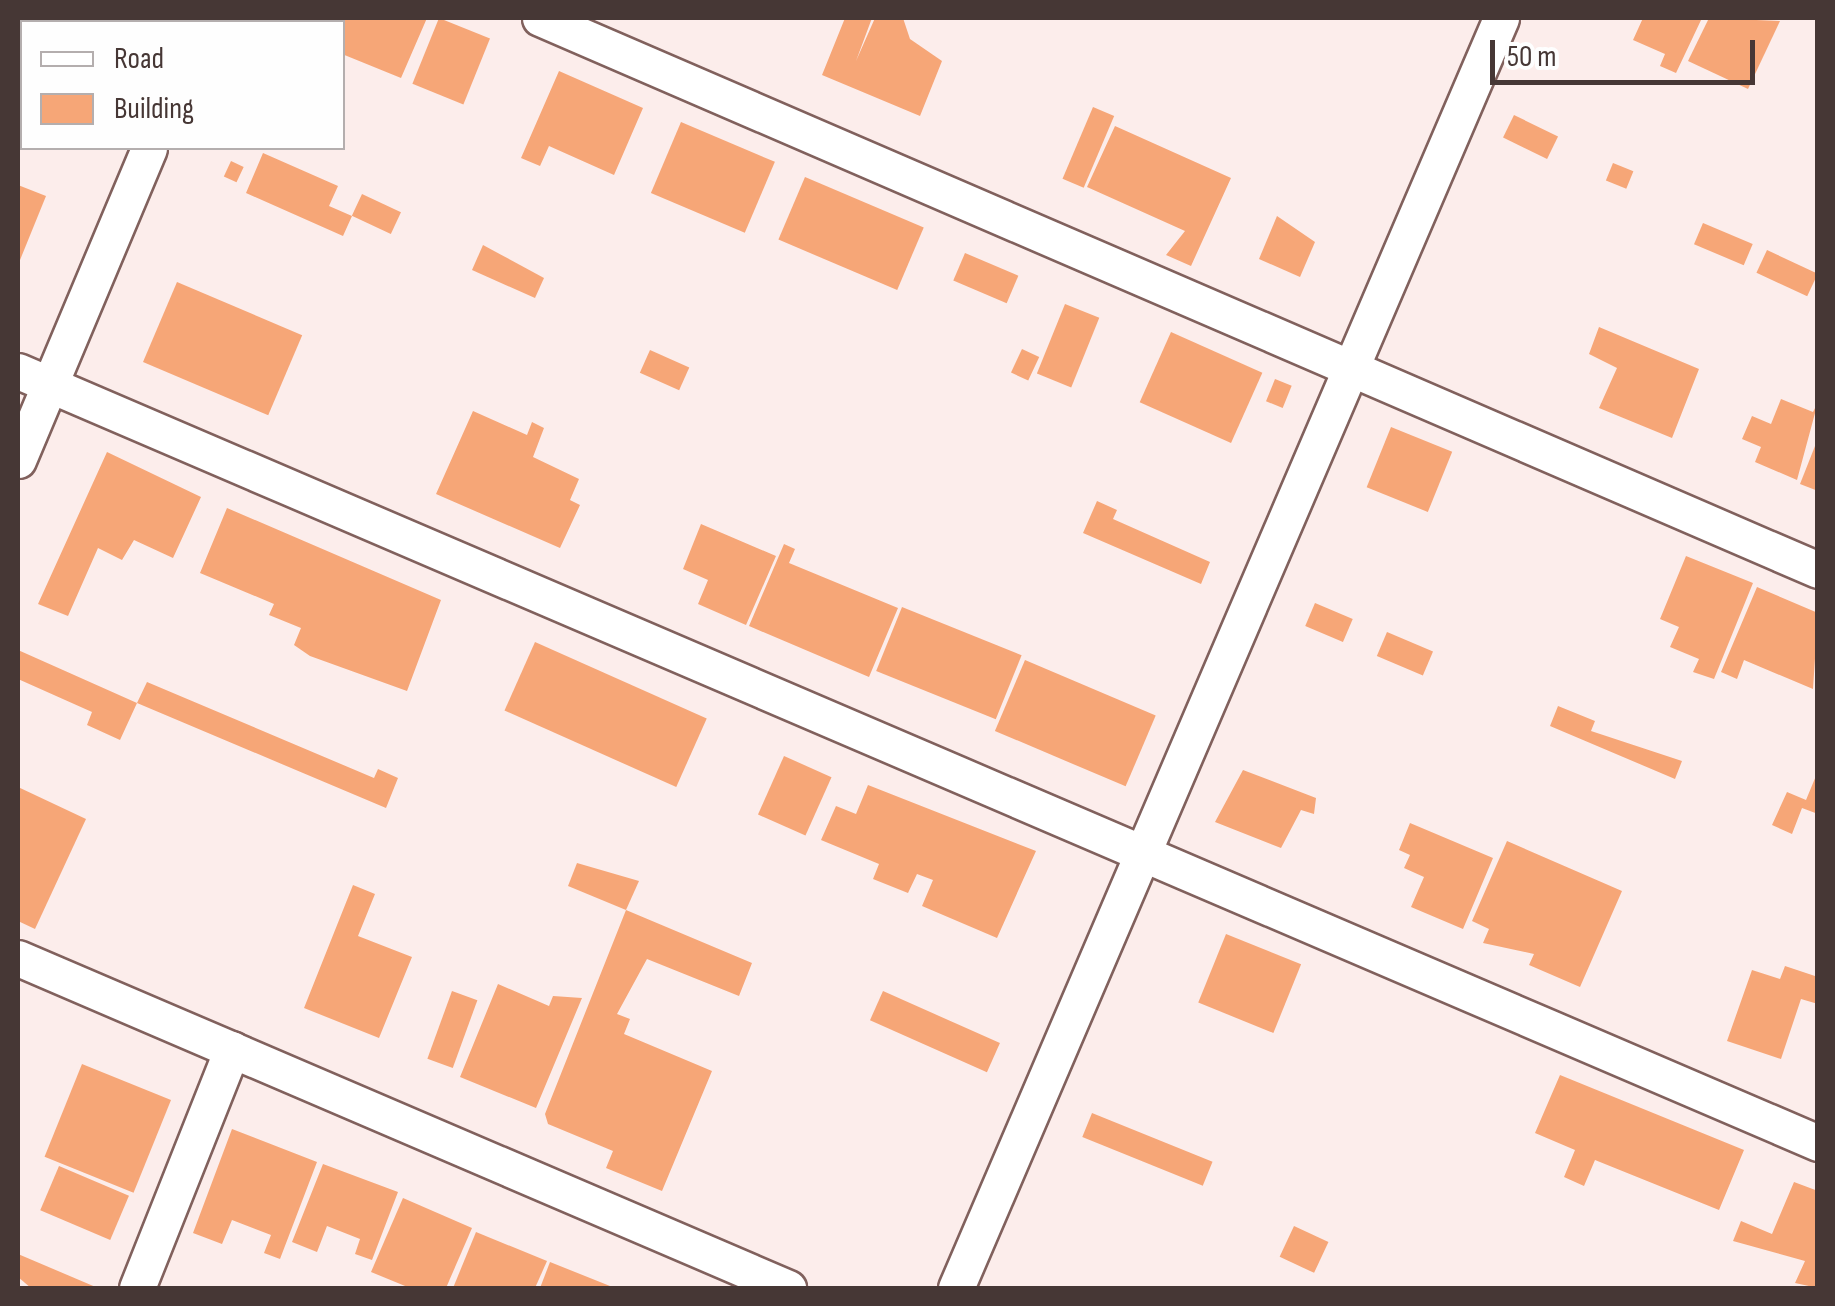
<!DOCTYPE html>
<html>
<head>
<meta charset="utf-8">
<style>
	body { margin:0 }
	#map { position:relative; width:1835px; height:1306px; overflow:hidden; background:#fcedeb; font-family:"Sofia Sans Condensed",sans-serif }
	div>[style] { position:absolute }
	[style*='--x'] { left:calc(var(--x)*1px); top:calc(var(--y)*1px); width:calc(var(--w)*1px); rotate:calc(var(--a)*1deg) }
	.building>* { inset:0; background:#f6a677; transform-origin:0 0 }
	.roads { filter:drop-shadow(2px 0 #81615d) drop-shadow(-2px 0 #81615d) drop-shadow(0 2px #81615d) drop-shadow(0 -2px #81615d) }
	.minor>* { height:35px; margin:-17.5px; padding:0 17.5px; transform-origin:17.5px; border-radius:17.5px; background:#fff }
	span { translate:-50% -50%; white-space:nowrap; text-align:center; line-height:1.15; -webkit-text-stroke:10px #fefefe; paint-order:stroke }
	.frame { position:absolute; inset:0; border:20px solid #463735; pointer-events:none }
	.legend { position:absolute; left:20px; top:20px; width:325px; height:130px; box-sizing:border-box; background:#fefefe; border:2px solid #b4aeae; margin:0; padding:12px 18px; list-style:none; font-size:30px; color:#463735 }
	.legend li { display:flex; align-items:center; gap:20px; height:50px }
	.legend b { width:50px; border:2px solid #b4aeae }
	.scale { position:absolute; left:1490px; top:40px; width:265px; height:45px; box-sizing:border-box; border:5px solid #463735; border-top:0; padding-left:12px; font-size:30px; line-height:35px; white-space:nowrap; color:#463735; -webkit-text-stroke:8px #fefefe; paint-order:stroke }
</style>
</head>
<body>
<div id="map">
	<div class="building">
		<i style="clip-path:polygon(91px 18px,126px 18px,89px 22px)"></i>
		<i style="clip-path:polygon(303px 18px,427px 18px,401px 78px,342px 54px,342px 22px)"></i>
		<i style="left:439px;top:18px;width:55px;height:71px;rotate:22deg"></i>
		<i style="clip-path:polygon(845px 18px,872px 18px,856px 61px,875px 18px,903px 18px,910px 39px,942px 61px,920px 116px,822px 75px)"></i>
		<i style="clip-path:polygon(1643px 18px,1702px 18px,1676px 73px,1660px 66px,1665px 54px,1633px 40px)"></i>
		<i style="clip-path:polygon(1709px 18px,1780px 21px,1748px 89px,1688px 61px)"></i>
		<i style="clip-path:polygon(559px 71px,643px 108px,614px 175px,549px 146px,540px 166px,521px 158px)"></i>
		<i style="left:1093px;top:107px;width:23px;height:78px;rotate:23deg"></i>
		<i style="left:1514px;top:115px;width:49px;height:25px;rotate:26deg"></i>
		<i style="left:681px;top:122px;width:102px;height:77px;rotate:23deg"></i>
		<i style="clip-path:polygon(1115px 126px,1231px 178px,1191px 266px,1166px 255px,1185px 231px,1087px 187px)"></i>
		<i style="clip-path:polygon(263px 153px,338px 186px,329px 206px,352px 216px,343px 236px,246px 193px)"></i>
		<i style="left:231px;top:161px;width:14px;height:17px;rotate:25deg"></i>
		<i style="left:1613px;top:163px;width:22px;height:19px;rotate:22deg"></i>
		<i style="left:805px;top:177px;width:129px;height:68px;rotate:23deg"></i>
		<i style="clip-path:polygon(18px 185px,46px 196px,18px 265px)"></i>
		<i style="left:362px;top:194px;width:43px;height:24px;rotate:25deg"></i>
		<i style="clip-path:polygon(1277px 216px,1315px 242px,1300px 277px,1259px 259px)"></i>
		<i style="left:1703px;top:223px;width:54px;height:23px;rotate:23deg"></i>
		<i style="clip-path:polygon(483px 245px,544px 278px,535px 298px,472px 270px)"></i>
		<i style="left:1767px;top:250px;width:56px;height:25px;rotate:25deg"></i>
		<i style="left:965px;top:253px;width:58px;height:30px;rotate:23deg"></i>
		<i style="left:177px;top:282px;width:136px;height:87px;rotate:23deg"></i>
		<i style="left:1065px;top:304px;width:37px;height:75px;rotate:22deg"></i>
		<i style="clip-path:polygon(1599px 327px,1699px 369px,1672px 438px,1599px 408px,1617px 368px,1589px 354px)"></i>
		<i style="left:1171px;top:332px;width:100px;height:77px;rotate:24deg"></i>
		<i style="left:1022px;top:349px;width:19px;height:26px;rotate:25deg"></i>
		<i style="left:650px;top:350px;width:43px;height:25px;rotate:24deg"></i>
		<i style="left:1275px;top:379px;width:18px;height:24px;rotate:22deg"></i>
		<i style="clip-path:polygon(1781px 399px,1813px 412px,1818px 402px,1797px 480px,1755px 462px,1761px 447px,1742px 439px,1752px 416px,1771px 424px)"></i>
		<i style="clip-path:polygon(473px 411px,527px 435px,532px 422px,544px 428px,533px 457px,579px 479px,570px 500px,580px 505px,560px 548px,436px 494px)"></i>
		<i style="left:1391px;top:427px;width:66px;height:65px;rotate:22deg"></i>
		<i style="clip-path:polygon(1817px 441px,1818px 441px,1818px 491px,1800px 484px)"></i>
		<i style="clip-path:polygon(107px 452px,201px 497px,173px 558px,134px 540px,122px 560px,98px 548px,68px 616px,38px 604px)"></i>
		<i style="clip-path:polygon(1097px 501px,1117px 510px,1113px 519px,1210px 562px,1201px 584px,1083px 533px)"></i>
		<i style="clip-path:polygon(227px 508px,441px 600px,407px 691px,310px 656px,294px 645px,301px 628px,269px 615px,274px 604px,200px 573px)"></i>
		<i style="clip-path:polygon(701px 524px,776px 556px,746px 625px,698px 604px,708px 580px,683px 569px)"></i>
		<i style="clip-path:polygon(784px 544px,795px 549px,789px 563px,898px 608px,869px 677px,749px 626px)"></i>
		<i style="clip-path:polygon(1686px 556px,1753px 583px,1714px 679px,1693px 672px,1699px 659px,1670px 647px,1679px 627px,1660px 619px)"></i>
		<i style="clip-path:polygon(1757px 587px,1818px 613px,1813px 689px,1744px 660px,1737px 679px,1721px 672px)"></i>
		<i style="left:1315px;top:603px;width:41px;height:25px;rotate:23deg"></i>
		<i style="left:902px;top:607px;width:129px;height:69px;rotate:22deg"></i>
		<i style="left:1387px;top:632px;width:50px;height:26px;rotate:23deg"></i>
		<i style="left:535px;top:642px;width:188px;height:75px;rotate:24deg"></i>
		<i style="clip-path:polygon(18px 650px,137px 703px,120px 740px,87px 725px,92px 712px,18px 679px)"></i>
		<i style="left:1025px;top:660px;width:142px;height:77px;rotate:23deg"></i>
		<i style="clip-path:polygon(147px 682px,374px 778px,378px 769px,398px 778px,386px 808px,137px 703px)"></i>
		<i style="clip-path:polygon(1558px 706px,1595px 721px,1591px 731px,1682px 761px,1675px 779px,1550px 726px)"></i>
		<i style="left:784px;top:756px;width:52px;height:64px;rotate:24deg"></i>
		<i style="clip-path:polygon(1243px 770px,1316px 798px,1314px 814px,1301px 810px,1281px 848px,1215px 822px)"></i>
		<i style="clip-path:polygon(1818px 771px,1818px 814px,1802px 808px,1792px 834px,1772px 825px,1787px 792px,1806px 800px)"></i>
		<i style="clip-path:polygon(868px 785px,1036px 851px,997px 938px,922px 906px,933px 880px,917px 874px,908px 893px,873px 879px,879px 864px,821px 840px,836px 806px,856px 814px)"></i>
		<i style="clip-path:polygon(18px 787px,86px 819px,35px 929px,18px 921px)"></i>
		<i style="clip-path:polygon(1410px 823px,1493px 858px,1463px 929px,1411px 907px,1424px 877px,1404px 868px,1410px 855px,1399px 850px)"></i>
		<i style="clip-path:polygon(1507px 841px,1622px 891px,1580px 987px,1529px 965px,1534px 954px,1483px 943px,1489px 929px,1472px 921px)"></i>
		<i style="clip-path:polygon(577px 863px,639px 881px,626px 910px,568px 886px)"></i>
		<i style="clip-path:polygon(353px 885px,375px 894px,358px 936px,412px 957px,379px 1038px,304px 1008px)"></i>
		<i style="clip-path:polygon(626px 910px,752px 963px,739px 996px,647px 959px,617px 1014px,630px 1019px,624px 1034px,712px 1071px,662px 1191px,606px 1168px,613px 1151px,548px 1124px,545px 1114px)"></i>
		<i style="left:1226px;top:934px;width:81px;height:74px;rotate:22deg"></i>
		<i style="clip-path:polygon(1785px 966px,1818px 977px,1818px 1004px,1801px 999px,1781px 1059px,1727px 1041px,1752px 970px,1780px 979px)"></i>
		<i style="clip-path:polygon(498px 984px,549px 1006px,553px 996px,582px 998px,536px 1108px,460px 1077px)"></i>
		<i style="left:452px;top:991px;width:27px;height:72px;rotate:20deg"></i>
		<i style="left:883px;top:991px;width:128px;height:32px;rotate:24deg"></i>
		<i style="left:82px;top:1064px;width:96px;height:100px;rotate:22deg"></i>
		<i style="clip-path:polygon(1560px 1075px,1744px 1150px,1719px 1210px,1595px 1160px,1584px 1186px,1564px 1177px,1575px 1150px,1535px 1133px)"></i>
		<i style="left:1092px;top:1113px;width:130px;height:26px;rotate:22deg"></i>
		<i style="clip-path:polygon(232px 1129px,317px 1162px,280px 1259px,264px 1253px,271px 1235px,232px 1220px,222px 1244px,193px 1233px)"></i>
		<i style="clip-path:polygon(323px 1164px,398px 1192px,372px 1260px,355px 1254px,360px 1239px,327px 1226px,317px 1252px,292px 1242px)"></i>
		<i style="left:59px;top:1166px;width:76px;height:48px;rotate:23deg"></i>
		<i style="clip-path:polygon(1794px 1182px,1818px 1191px,1818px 1288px,1795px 1283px,1805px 1261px,1733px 1241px,1741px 1221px,1772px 1234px)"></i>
		<i style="clip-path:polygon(403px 1198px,472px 1228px,446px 1288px,410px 1288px,371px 1272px)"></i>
		<i style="left:1294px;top:1226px;width:38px;height:34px;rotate:25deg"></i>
		<i style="clip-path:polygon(476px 1232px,547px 1261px,535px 1288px,453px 1288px)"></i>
		<i style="clip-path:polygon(18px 1254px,98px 1288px,31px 1288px,18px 1277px)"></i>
		<i style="clip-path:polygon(550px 1262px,615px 1288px,540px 1288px)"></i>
	</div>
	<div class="roads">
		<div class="minor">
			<i style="--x:540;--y:18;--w:1392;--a:23.36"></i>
			<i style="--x:202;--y:22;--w:4;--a:-63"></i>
			<i style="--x:18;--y:371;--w:1959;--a:23.21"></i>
			<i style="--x:18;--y:460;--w:338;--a:-67.2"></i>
			<i style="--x:18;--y:958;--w:838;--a:23.2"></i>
			<i style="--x:137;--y:1288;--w:257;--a:-68.3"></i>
			<i style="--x:956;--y:1288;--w:1382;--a:-66.77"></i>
		</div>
	</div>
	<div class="frame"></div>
	<ul class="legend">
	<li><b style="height:12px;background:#fff"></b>Road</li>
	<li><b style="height:28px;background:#f6a677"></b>Building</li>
	</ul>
	<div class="scale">50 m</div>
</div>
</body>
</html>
